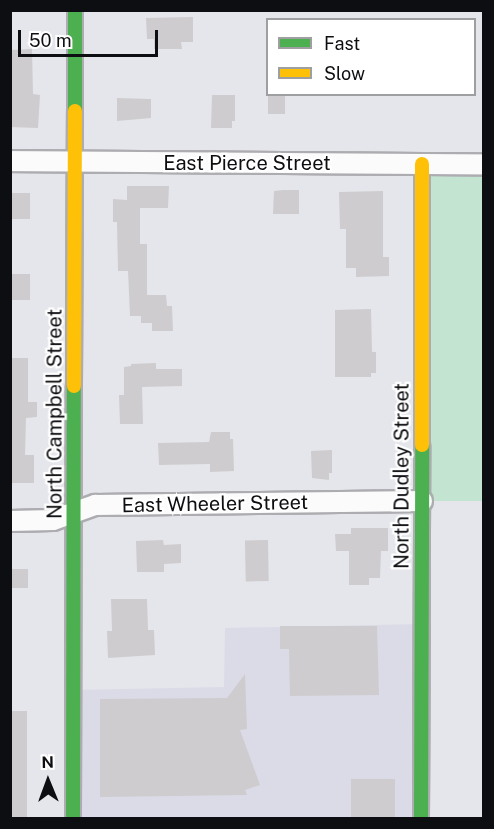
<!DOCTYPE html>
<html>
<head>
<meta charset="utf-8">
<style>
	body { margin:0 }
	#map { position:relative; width:494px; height:829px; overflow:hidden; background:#e5e6eb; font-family:"Public Sans",sans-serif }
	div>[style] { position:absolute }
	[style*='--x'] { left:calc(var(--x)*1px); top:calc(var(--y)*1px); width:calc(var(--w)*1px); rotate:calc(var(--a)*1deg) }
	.built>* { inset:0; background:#dadbe7 }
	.green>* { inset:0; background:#c2e4d0; transform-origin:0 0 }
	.building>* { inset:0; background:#ceccce; transform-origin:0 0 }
	.roads { filter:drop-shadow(2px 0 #adadb1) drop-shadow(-2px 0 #adadb1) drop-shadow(0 2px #adadb1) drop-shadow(0 -2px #adadb1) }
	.street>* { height:20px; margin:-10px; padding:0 10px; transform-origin:10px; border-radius:10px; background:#fbfbfc }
	.fast>* { height:14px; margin:-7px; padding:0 7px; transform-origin:7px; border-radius:7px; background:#4caf50 }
	.slow>* { height:14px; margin:-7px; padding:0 7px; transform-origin:7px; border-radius:7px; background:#ffc107 }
	span { translate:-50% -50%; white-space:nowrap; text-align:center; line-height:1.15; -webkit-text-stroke:4.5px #fff; paint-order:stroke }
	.street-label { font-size:20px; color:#0d0e11 }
	.frame { position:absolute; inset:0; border:12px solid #0d0e11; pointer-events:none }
	.legend { position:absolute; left:266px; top:18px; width:210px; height:78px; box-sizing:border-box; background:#fff; border:2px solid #9e9fa0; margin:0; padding:8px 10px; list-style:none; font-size:18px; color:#0d0e11 }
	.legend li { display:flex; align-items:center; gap:12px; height:30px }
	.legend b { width:30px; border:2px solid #9e9fa0 }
	.north { position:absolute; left:18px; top:751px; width:60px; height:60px; -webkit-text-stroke:4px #fff; paint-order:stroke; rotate:359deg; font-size:16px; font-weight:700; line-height:24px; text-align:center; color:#0d0e11 }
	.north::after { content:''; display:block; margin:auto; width:21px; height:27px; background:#0d0e11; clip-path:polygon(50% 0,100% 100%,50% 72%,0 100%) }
	.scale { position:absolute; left:18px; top:30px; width:140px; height:27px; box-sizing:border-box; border:3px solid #0d0e11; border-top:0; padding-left:8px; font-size:18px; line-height:21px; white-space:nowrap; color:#0d0e11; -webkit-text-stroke:4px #fff; paint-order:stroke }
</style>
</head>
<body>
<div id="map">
	<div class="built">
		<i style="clip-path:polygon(422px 624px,421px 818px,72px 818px,73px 690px,224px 687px,225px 628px)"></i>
	</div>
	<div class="green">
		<i style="left:422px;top:164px;width:61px;height:337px"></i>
	</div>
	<div class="building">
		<i style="clip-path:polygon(193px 17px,193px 42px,181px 42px,182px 49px,154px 49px,154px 39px,147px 39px,146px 18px)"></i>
		<i style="clip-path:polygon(32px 49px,33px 94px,40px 95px,38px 128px,10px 127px,10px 50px)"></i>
		<i style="left:268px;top:94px;width:17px;height:20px"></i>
		<i style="clip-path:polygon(212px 95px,235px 95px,235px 121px,232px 121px,232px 128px,211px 128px)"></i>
		<i style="clip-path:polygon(117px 98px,151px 99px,151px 118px,117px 121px)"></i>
		<i style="clip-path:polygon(127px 186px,169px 186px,168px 208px,140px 208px,140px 244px,147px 244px,147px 295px,166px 295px,167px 306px,172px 306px,173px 331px,152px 331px,152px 323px,141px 323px,141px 316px,130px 316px,128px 271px,118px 271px,117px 222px,113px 222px,113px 199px,127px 200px)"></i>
		<i style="clip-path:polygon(283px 190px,299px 190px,299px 214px,273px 214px,274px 191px)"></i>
		<i style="clip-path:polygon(383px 191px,383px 257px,389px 257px,389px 276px,356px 277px,356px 268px,346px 268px,346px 229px,340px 229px,339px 192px)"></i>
		<i style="left:10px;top:193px;width:20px;height:26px"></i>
		<i style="left:10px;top:274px;width:20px;height:26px"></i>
		<i style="clip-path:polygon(371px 309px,372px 352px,376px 352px,376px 373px,371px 373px,371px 377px,335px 377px,335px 310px)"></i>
		<i style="clip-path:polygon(10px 358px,28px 358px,28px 402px,37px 402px,37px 417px,26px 418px,25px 455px,34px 455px,34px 483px,10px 483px)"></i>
		<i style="clip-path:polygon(156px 363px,156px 369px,182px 369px,182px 386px,142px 387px,143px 424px,120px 424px,119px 395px,124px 395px,124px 367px,131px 366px,131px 364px)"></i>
		<i style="clip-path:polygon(211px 432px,230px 432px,230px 439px,233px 439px,234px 471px,210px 472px,210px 464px,159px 465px,158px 443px,209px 442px)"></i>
		<i style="clip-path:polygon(332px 450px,332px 473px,329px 473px,329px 480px,312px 478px,311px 451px)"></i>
		<i style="clip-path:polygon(351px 528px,388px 528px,388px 551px,381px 551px,380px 578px,369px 578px,369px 585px,349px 585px,349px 551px,336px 551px,335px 534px,351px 534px)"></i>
		<i style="clip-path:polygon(163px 540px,164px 545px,181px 544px,181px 563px,164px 564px,164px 572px,137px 572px,136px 541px)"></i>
		<i style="left:268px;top:540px;width:41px;height:23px;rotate:89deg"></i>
		<i style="left:10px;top:569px;width:18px;height:19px"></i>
		<i style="clip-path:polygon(111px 599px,147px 599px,148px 630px,154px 630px,155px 655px,108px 658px,107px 631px,112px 631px)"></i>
		<i style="clip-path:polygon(280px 626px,377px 626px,379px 695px,290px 696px,289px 649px,280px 649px)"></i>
		<i style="clip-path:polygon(245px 674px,247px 729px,240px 730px,260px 785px,245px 790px,247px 795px,100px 797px,100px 699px,227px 698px)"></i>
		<i style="left:10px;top:711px;width:17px;height:108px"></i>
		<i style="left:351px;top:779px;width:44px;height:40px"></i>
	</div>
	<div class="roads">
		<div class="street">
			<i style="--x:10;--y:161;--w:474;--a:0.4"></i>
			<i style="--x:10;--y:521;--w:43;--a:-1.3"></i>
			<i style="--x:53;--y:520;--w:45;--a:-19.7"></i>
			<i style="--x:95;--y:505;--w:327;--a:-0.7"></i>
		</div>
		<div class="fast">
			<i style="--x:75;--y:111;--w:101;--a:-90"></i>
			<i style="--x:73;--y:818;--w:432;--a:-89.9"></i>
			<i style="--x:421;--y:818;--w:373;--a:-89.8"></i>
		</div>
		<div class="slow">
			<i style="--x:74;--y:386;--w:275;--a:-89.8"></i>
			<i style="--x:422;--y:445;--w:281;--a:-90"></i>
		</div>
	</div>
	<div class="street-label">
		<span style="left:247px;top:163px">East Pierce Street</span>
		<span style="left:55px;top:414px;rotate:-90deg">North Campbell Street</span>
		<span style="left:402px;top:476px;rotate:-90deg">North Dudley Street</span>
		<span style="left:215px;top:504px;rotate:-1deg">East Wheeler Street</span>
	</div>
	<div class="frame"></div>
	<ul class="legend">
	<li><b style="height:8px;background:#4caf50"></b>Fast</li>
	<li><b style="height:8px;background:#ffc107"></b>Slow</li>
	</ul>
	<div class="north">N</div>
	<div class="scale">50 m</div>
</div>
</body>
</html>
